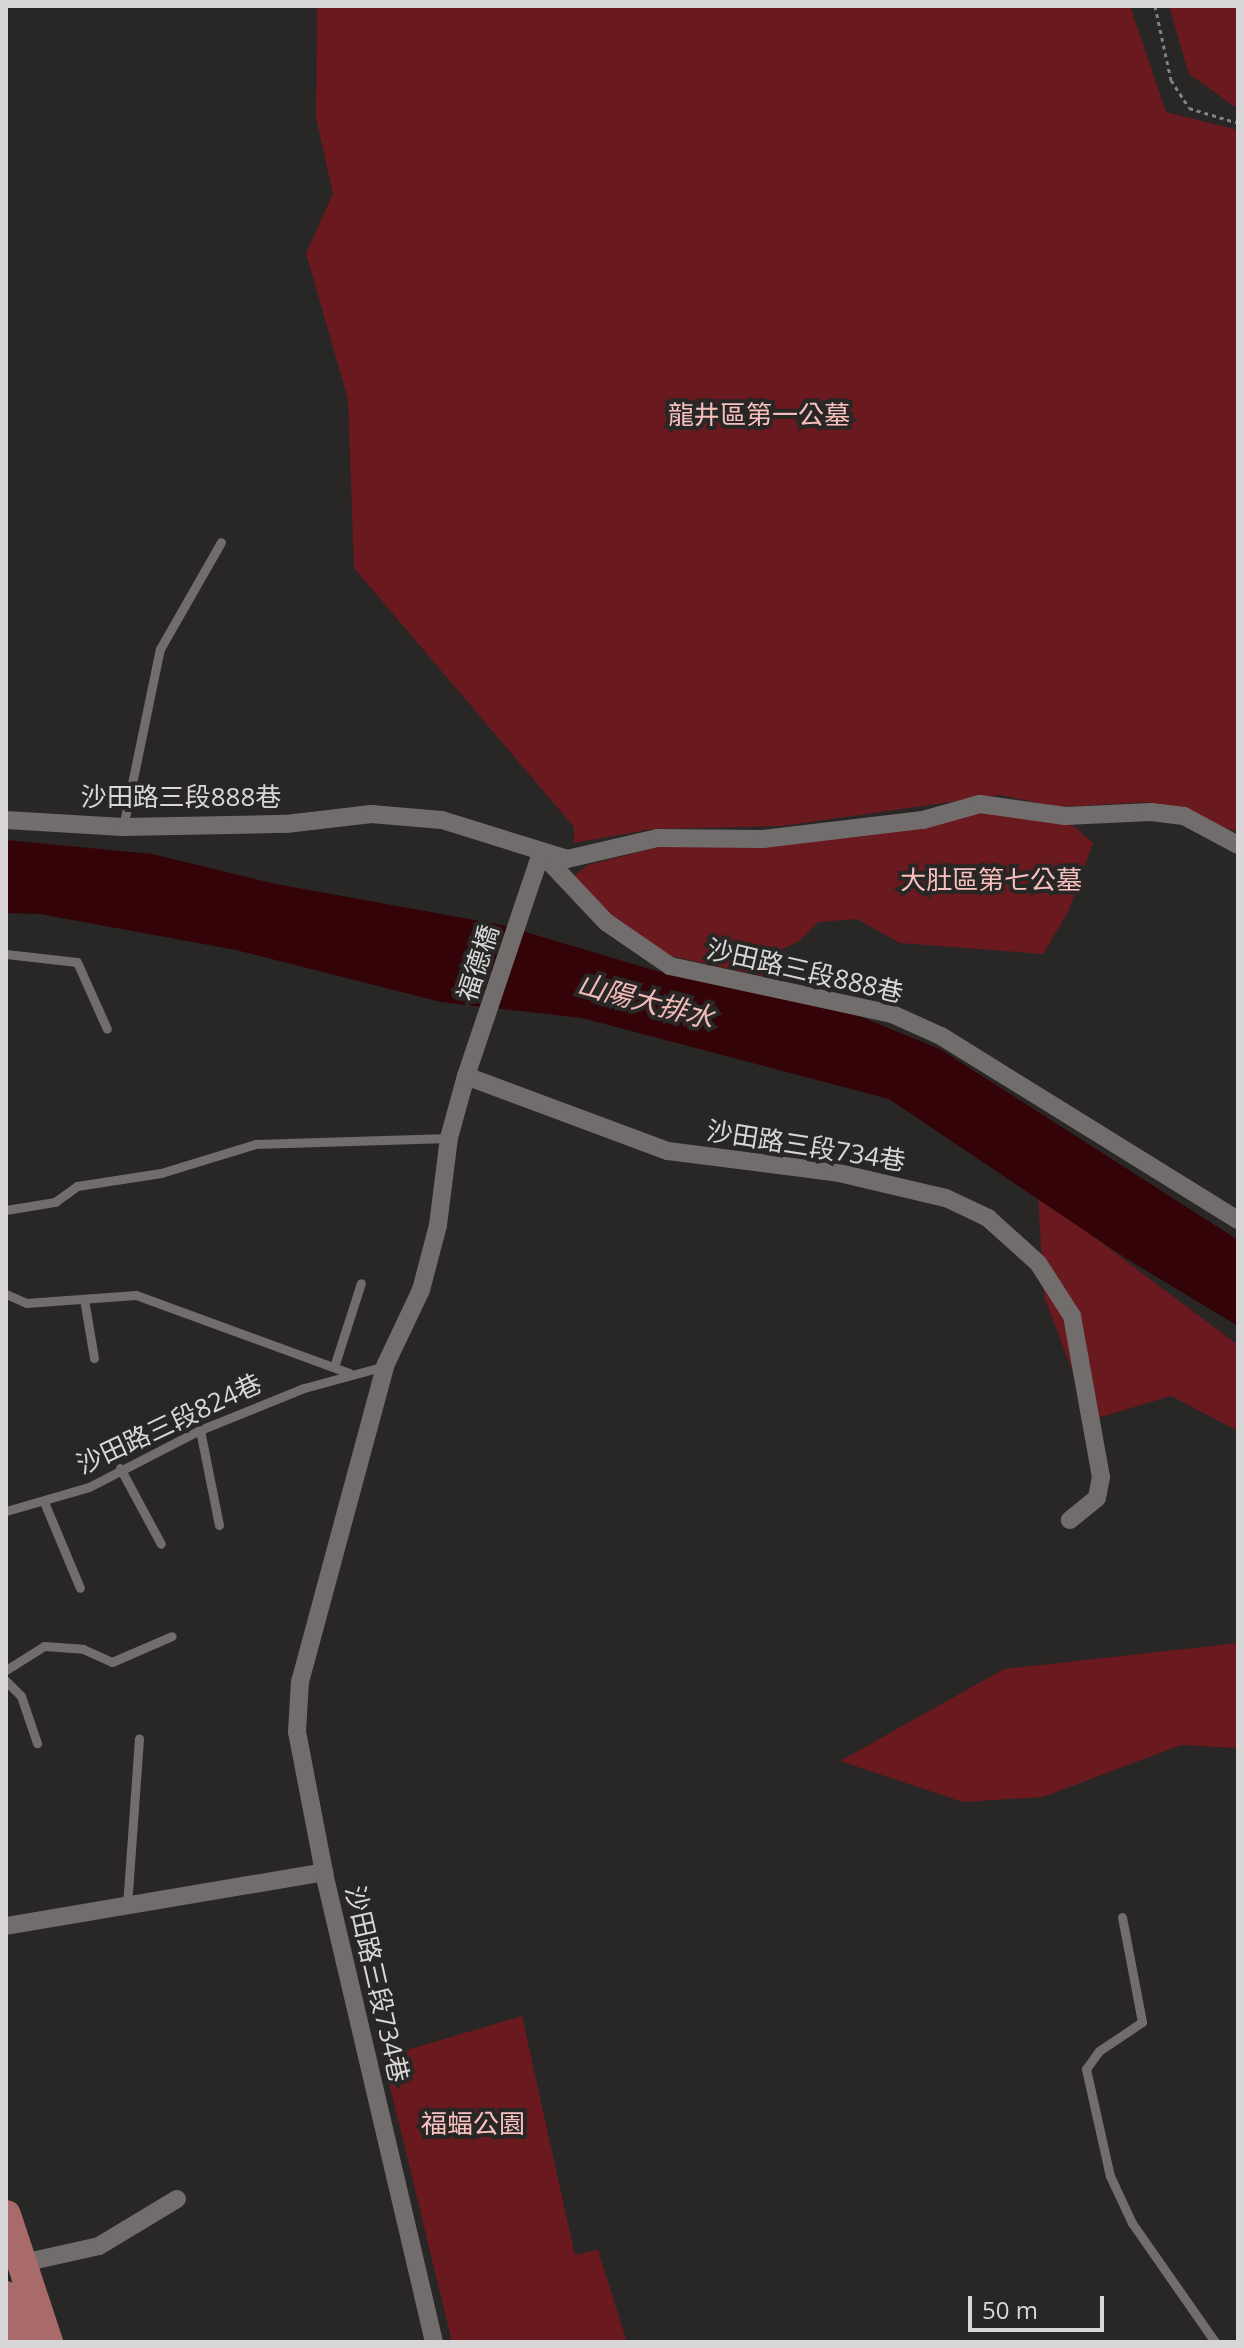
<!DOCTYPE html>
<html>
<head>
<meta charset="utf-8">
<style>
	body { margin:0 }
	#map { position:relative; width:1244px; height:2348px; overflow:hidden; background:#292626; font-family:"Open Sans","Noto Sans TC",sans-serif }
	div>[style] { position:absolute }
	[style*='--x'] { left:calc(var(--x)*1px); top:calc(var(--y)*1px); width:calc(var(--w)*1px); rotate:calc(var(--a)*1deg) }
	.green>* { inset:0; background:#6a191e }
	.water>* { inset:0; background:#330307 }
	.path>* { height:3px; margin-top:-1.5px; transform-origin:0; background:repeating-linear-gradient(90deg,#848181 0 4px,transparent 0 8px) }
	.lane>* { height:9px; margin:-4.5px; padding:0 4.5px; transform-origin:4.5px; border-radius:4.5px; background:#716d6d }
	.street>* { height:18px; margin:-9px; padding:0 9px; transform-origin:9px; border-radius:9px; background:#716d6d }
	.primary>* { height:30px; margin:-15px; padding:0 15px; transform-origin:15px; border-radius:15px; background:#a86b6a }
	span { translate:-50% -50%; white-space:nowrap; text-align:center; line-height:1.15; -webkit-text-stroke:8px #292626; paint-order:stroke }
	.park-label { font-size:26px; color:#f8c1be }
	.street-label { font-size:26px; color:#d8d6d6 }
	.water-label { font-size:28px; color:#f2bbb8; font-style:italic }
	.frame { position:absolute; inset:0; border:8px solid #d8d6d6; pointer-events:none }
	.scale { position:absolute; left:968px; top:2296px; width:136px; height:36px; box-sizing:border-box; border:4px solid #d8d6d6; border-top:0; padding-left:10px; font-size:24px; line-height:28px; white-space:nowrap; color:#d8d6d6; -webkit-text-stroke:6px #292626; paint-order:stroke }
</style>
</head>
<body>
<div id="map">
	<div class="green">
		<i style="clip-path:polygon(317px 6px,1130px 6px,1166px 112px,1238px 130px,1238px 832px,1149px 802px,1059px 807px,1000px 795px,782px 826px,653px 829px,574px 843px,574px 827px,354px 568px,348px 399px,306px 253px,333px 194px,316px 117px)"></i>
		<i style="clip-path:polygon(1169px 6px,1238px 6px,1238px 109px,1189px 74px)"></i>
		<i style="clip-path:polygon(999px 808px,1070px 823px,1093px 843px,1068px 912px,1043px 954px,900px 943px,857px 919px,819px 922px,798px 942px,767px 956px,762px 976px,671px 956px,624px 929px,574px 876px,588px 865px,670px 844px)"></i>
		<i style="clip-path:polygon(1038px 1195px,1238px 1345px,1238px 1431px,1171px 1396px,1091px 1420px,1044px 1296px)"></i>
		<i style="clip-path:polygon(1238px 1643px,1238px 1748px,1181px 1745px,1043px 1797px,963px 1802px,840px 1761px,1004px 1669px)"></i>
		<i style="clip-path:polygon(522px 2016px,575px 2255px,598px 2250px,627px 2342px,452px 2342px,383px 2057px)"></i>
	</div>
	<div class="water">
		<i style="clip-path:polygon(6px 840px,152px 854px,276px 884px,502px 925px,653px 970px,839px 1008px,940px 1049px,1238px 1240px,1238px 1326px,1127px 1259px,889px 1099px,582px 1018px,441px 1002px,236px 950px,40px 914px,6px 913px)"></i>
	</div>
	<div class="path">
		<i style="--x:1155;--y:6;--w:76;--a:77.8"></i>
		<i style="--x:1171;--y:80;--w:33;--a:57"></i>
		<i style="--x:1189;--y:108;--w:51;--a:17"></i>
	</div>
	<div class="lane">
		<i style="--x:123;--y:827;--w:182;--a:-78.3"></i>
		<i style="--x:160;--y:649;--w:123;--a:-60.3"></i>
		<i style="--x:6;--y:954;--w:71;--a:6.4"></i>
		<i style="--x:77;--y:962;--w:73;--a:65.9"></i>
		<i style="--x:6;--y:1210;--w:50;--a:-9.3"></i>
		<i style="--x:55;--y:1202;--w:27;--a:-36"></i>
		<i style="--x:77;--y:1186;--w:85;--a:-8.8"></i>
		<i style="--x:161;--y:1173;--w:98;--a:-17.1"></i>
		<i style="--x:255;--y:1144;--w:194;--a:-1.8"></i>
		<i style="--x:6;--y:1294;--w:22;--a:24"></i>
		<i style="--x:26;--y:1303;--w:110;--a:-4.2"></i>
		<i style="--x:136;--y:1295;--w:227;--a:20.1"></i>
		<i style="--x:84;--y:1299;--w:60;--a:80.4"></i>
		<i style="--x:334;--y:1367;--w:88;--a:-72.2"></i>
		<i style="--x:200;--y:1430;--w:97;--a:78.7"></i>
		<i style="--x:120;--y:1468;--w:86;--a:61.7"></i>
		<i style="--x:44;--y:1502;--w:93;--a:67.3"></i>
		<i style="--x:6;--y:1511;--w:86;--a:-16.1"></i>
		<i style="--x:89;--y:1487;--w:125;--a:-27.2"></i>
		<i style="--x:200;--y:1430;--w:112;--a:-22"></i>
		<i style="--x:304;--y:1388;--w:84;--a:-15.2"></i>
		<i style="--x:6;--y:1670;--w:45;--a:-32.3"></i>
		<i style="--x:44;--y:1646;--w:39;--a:4"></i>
		<i style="--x:83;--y:1649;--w:32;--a:24"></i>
		<i style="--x:112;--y:1662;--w:65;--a:-23.4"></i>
		<i style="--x:6;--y:1681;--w:21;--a:45"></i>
		<i style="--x:21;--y:1696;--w:50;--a:71.2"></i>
		<i style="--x:127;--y:1906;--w:168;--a:-85.9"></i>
		<i style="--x:1122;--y:1917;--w:107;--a:79.2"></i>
		<i style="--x:1142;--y:2022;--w:52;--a:146"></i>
		<i style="--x:1099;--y:2051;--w:22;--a:126"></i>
		<i style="--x:1086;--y:2069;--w:110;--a:77.4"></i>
		<i style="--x:1110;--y:2176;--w:52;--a:64.9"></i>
		<i style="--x:1132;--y:2223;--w:145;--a:55.1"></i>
	</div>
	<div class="street">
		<i style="--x:6;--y:820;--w:117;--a:3.4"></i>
		<i style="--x:123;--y:827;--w:163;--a:-1.1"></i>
		<i style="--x:286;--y:824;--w:86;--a:-6.7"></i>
		<i style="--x:371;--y:814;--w:71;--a:4.8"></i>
		<i style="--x:442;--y:820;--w:131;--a:17.3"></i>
		<i style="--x:567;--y:859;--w:93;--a:-13"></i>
		<i style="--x:658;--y:838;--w:105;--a:0.5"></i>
		<i style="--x:763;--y:839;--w:161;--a:-6.8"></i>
		<i style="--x:923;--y:820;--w:59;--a:-15.7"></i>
		<i style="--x:980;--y:804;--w:86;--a:8"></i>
		<i style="--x:1065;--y:816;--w:86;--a:-2.7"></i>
		<i style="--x:1151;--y:812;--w:33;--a:7"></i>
		<i style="--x:1184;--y:816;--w:61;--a:28.2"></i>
		<i style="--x:541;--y:853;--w:95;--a:46.7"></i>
		<i style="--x:606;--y:922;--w:78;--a:34.5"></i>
		<i style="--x:670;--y:966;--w:227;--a:12.2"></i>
		<i style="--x:892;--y:1014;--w:54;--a:24.2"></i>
		<i style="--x:941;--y:1036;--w:349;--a:31.8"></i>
		<i style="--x:466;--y:1076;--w:215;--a:20.4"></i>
		<i style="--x:668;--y:1151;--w:172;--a:7.3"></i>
		<i style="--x:839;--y:1173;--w:110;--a:13.2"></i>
		<i style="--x:946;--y:1198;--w:47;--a:25.5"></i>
		<i style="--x:988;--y:1218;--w:67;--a:42"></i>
		<i style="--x:1038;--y:1263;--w:63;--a:57.3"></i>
		<i style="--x:1072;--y:1316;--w:164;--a:79.8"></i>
		<i style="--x:1101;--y:1477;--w:21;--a:101"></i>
		<i style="--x:1097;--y:1498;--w:35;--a:141"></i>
		<i style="--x:6;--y:1926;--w:323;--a:-9.6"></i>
		<i style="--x:23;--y:2263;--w:78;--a:-12.6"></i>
		<i style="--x:99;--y:2246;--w:91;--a:-31.1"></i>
		<i style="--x:434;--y:2342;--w:483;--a:-103.2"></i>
		<i style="--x:324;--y:1872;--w:143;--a:-100.9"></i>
		<i style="--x:297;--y:1732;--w:50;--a:-86.6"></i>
		<i style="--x:300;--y:1682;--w:327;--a:-74.9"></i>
		<i style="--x:385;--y:1366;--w:84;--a:-64.7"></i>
		<i style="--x:421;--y:1290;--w:67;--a:-75.3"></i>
		<i style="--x:438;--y:1225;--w:88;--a:-82.8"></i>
		<i style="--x:449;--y:1138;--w:64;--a:-74.7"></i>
		<i style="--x:466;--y:1076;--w:235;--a:-71.4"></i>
	</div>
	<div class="primary">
		<i style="--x:6;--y:2215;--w:134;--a:71.7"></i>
		<i style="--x:6;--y:2296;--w:48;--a:71.9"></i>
	</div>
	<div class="park-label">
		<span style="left:759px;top:415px">龍井區第一公墓</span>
		<span style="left:991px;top:880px">大肚區第七公墓</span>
		<span style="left:473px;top:2124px">福蝠公園</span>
	</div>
	<div class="street-label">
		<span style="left:181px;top:797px">沙田路三段888巷</span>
		<span style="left:478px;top:963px;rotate:-72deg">福德橋</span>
		<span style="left:805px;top:971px;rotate:13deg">沙田路三段888巷</span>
		<span style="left:806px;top:1146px;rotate:9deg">沙田路三段734巷</span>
		<span style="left:169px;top:1424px;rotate:-25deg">沙田路三段824巷</span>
		<span style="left:377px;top:1984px;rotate:77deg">沙田路三段734巷</span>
	</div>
	<div class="water-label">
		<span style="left:646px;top:1000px;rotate:15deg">山陽大排水</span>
	</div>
	<div class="frame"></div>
	<div class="scale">50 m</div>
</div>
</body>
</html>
